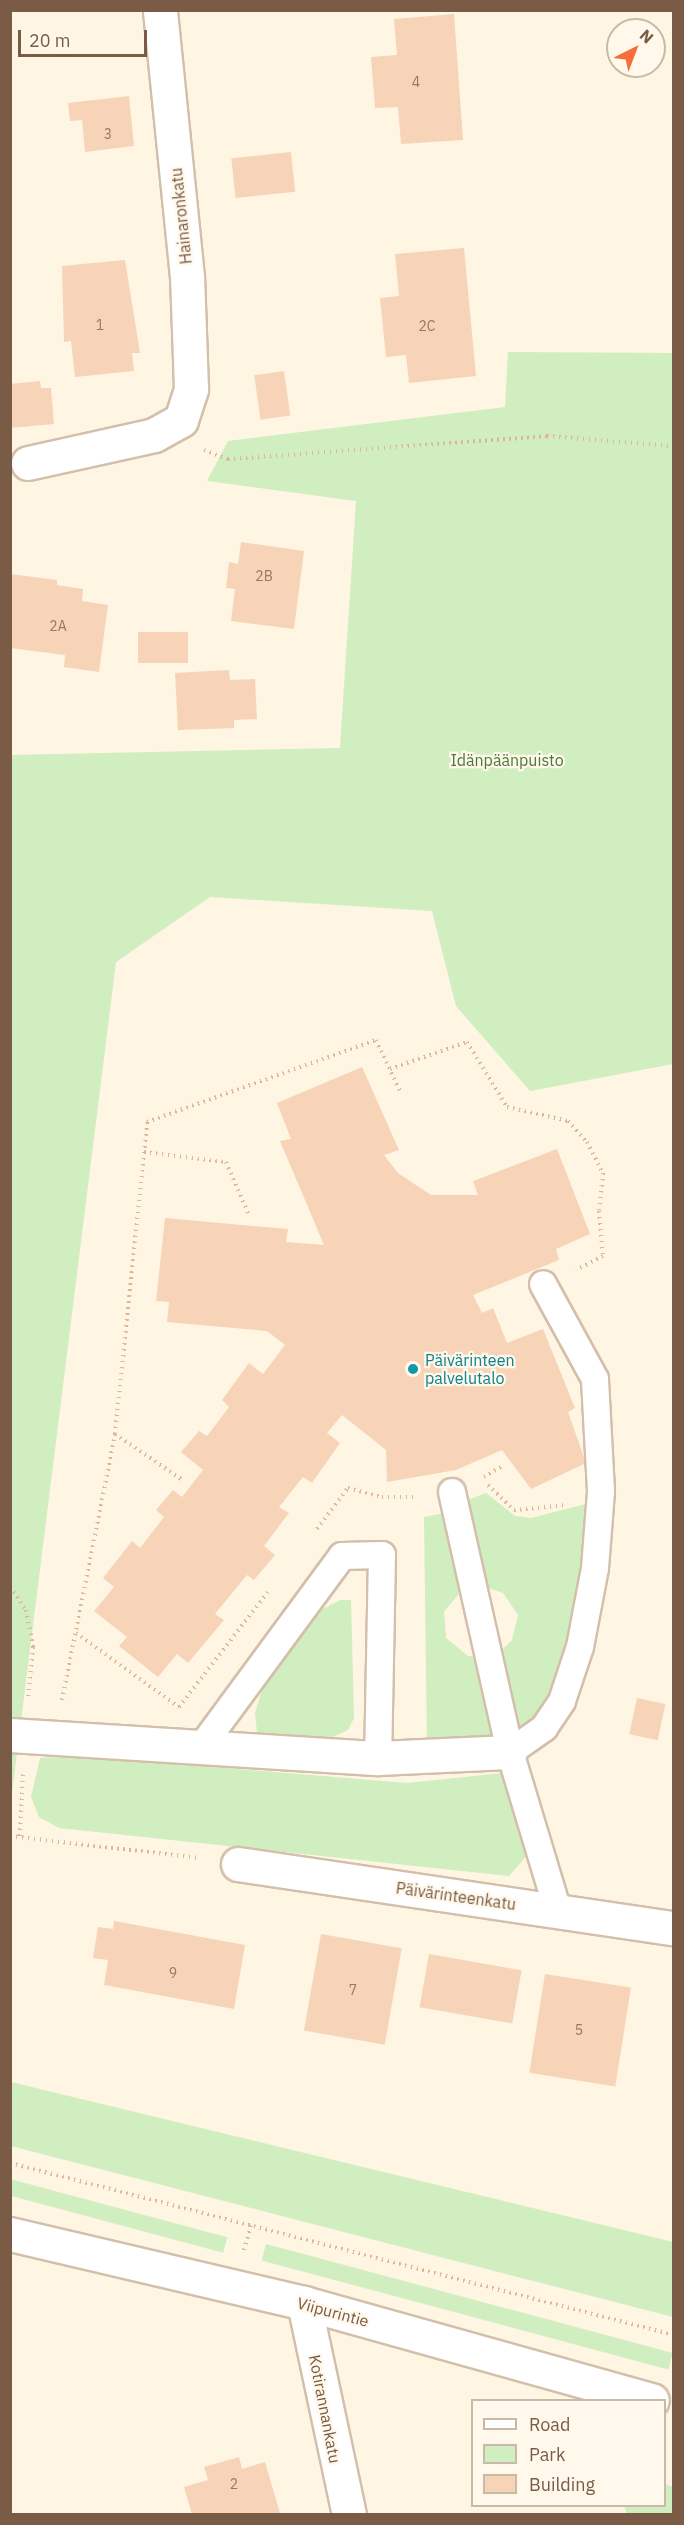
<!DOCTYPE html>
<html>
<head>
<meta charset="utf-8">
<style>
	body { margin:0 }
	#map { position:relative; width:684px; height:2525px; overflow:hidden; background:#fef5e3; font-family:"IBM Plex Sans",sans-serif }
	div>[style] { position:absolute }
	[style*='--x'] { left:calc(var(--x)*1px); top:calc(var(--y)*1px); width:calc(var(--w)*1px); rotate:calc(var(--a)*1deg) }
	.green>* { inset:0; background:#d0eebf; transform-origin:0 0 }
	.building>* { inset:0; background:#f7d4b7; transform-origin:0 0 }
	.path>* { height:4px; margin-top:-2px; transform-origin:0; background:repeating-linear-gradient(90deg,#dcb79a 0 1.5px,transparent 0 6px) }
	.roads { filter:drop-shadow(2px 0 #d3bfaa) drop-shadow(-2px 0 #d3bfaa) drop-shadow(0 2px #d3bfaa) drop-shadow(0 -2px #d3bfaa) }
	.service>* { height:26px; margin:-13px; padding:0 13px; transform-origin:13px; border-radius:13px; background:#fff }
	.minor>* { height:33px; margin:-16.5px; padding:0 16.5px; transform-origin:16.5px; border-radius:16.5px; background:#fff }
	.secondary>* { height:33px; margin:-16.5px; padding:0 16.5px; transform-origin:16.5px; border-radius:16.5px; background:#fff }
	.dots>* { width:16px; height:16px; translate:-50% -50%; box-sizing:border-box; border:3px solid #fff8eb; border-radius:50% }
	span { translate:-50% -50%; white-space:nowrap; text-align:center; line-height:1.15; -webkit-text-stroke:4.5px #fff8eb; paint-order:stroke }
	.number-label { font-size:14px; color:#987962 }
	.number-label span { -webkit-text-stroke-width:0 }
	.street-label { font-size:16px; color:#795b46 }
	.park-label { font-size:16px; color:#4a7a3a }
	.culture-label { font-size:16px; color:#0d838f }
	.left { translate:0 -50%; text-align:left }
	.frame { position:absolute; inset:0; border:12px solid #795b46; pointer-events:none }
	.legend { position:absolute; left:471px; top:2399px; width:195px; height:108px; box-sizing:border-box; background:#fff8eb; border:2px solid #c9b9a9; margin:0; padding:8px 10px; list-style:none; font-size:18px; color:#795b46 }
	.legend li { display:flex; align-items:center; gap:12px; height:30px }
	.legend b { width:30px; border:2px solid #c9b9a9 }
	.north { position:absolute; left:606px; top:18px; width:60px; height:60px; box-sizing:border-box; background:#fff8eb; border:2px solid #c9b9a9; border-radius:50%; rotate:42deg; font-size:16px; font-weight:700; line-height:24px; text-align:center; color:#795b46 }
	.north::after { content:''; display:block; margin:auto; width:21px; height:27px; background:#f56e3b; clip-path:polygon(50% 0,100% 100%,50% 72%,0 100%) }
	.scale { position:absolute; left:18px; top:30px; width:129px; height:27px; box-sizing:border-box; border:3px solid #795b46; border-top:0; padding-left:8px; font-size:18px; line-height:21px; white-space:nowrap; color:#795b46; -webkit-text-stroke:4px #fff8eb; paint-order:stroke }
</style>
</head>
<body>
<div id="map">
	<div class="green">
		<i style="clip-path:polygon(508px 352px,673px 353px,673px 1064px,530px 1091px,456px 1006px,432px 911px,210px 897px,116px 962px,11px 1801px,11px 755px,340px 748px,356px 501px,207px 481px,228px 441px,505px 407px)"></i>
		<i style="clip-path:polygon(486px 1493px,515px 1516px,531px 1518px,586px 1504px,581px 1576px,563px 1659px,550px 1696px,524px 1730px,518px 1730px,500px 1652px,512px 1640px,518px 1615px,503px 1593px,483px 1586px,463px 1502px)"></i>
		<i style="clip-path:polygon(444px 1513px,462px 1590px,444px 1612px,446px 1638px,468px 1656px,481px 1657px,498px 1740px,427px 1745px,424px 1517px)"></i>
		<i style="clip-path:polygon(340px 1600px,351px 1600px,354px 1718px,348px 1730px,333px 1737px,257px 1733px,255px 1713px,264px 1683px,317px 1612px)"></i>
		<i style="clip-path:polygon(80px 1756px,407px 1783px,503px 1773px,529px 1853px,509px 1876px,59px 1828px,39px 1817px,31px 1797px,40px 1758px)"></i>
		<i style="clip-path:polygon(11px 2082px,673px 2242px,673px 2317px,11px 2146px)"></i>
		<i style="left:10px;top:2179px;width:225px;height:16px;rotate:15deg"></i>
		<i style="left:266px;top:2244px;width:421px;height:17px;rotate:15deg"></i>
		<i style="clip-path:polygon(665px 2484px,673px 2487px,673px 2514px,627px 2514px,624px 2506px,664px 2506px)"></i>
	</div>
	<div class="building">
		<i style="clip-path:polygon(454px 14px,463px 140px,401px 144px,398px 107px,375px 108px,371px 57px,397px 55px,394px 19px)"></i>
		<i style="clip-path:polygon(129px 96px,134px 146px,85px 152px,82px 120px,70px 121px,68px 103px)"></i>
		<i style="left:291px;top:152px;width:40px;height:60px;rotate:84deg"></i>
		<i style="clip-path:polygon(464px 248px,476px 376px,409px 383px,406px 355px,386px 357px,380px 298px,399px 296px,395px 254px)"></i>
		<i style="clip-path:polygon(125px 260px,140px 353px,132px 353px,134px 371px,75px 377px,71px 341px,64px 342px,62px 266px)"></i>
		<i style="left:284px;top:371px;width:45px;height:30px;rotate:82deg"></i>
		<i style="clip-path:polygon(40px 381px,41px 388px,51px 388px,54px 424px,10px 428px,10px 384px)"></i>
		<i style="clip-path:polygon(241px 542px,304px 551px,294px 629px,231px 621px,235px 589px,226px 588px,229px 562px,238px 564px)"></i>
		<i style="clip-path:polygon(10px 574px,57px 580px,57px 585px,83px 589px,82px 601px,108px 605px,99px 672px,64px 667px,65px 655px,10px 648px)"></i>
		<i style="left:138px;top:632px;width:50px;height:31px"></i>
		<i style="clip-path:polygon(229px 670px,230px 680px,255px 679px,257px 719px,234px 720px,234px 728px,178px 730px,175px 673px)"></i>
		<i style="clip-path:polygon(362px 1067px,399px 1150px,384px 1155px,398px 1173px,431px 1195px,478px 1195px,473px 1181px,557px 1149px,590px 1234px,556px 1249px,559px 1260px,473px 1295px,482px 1313px,493px 1308px,507px 1343px,543px 1329px,575px 1408px,568px 1412px,586px 1463px,531px 1489px,502px 1450px,456px 1470px,387px 1482px,386px 1450px,342px 1415px,327px 1433px,340px 1443px,312px 1483px,303px 1477px,279px 1507px,289px 1513px,264px 1546px,275px 1555px,254px 1580px,247px 1575px,215px 1614px,224px 1620px,188px 1663px,177px 1654px,158px 1677px,119px 1646px,127px 1637px,94px 1611px,114px 1587px,103px 1578px,132px 1541px,140px 1548px,164px 1517px,156px 1510px,173px 1490px,182px 1497px,203px 1470px,181px 1452px,199px 1431px,207px 1436px,229px 1407px,222px 1400px,249px 1363px,263px 1374px,285px 1345px,267px 1331px,167px 1322px,169px 1302px,156px 1301px,165px 1218px,288px 1229px,286px 1242px,324px 1245px,280px 1141px,291px 1139px,277px 1103px)"></i>
		<i style="left:637px;top:1698px;width:29px;height:37px;rotate:12deg"></i>
		<i style="clip-path:polygon(114px 1921px,245px 1945px,234px 2009px,104px 1985px,108px 1960px,93px 1958px,98px 1927px,113px 1929px)"></i>
		<i style="left:321px;top:1934px;width:82px;height:98px;rotate:10deg"></i>
		<i style="left:429px;top:1954px;width:94px;height:54px;rotate:10deg"></i>
		<i style="left:545px;top:1974px;width:87px;height:100px;rotate:9deg"></i>
		<i style="clip-path:polygon(239px 2457px,242px 2469px,265px 2462px,280px 2513px,192px 2514px,184px 2487px,208px 2480px,204px 2467px)"></i>
	</div>
	<div class="path">
		<i style="--x:204;--y:450;--w:26;--a:21"></i>
		<i style="--x:228;--y:459;--w:320;--a:-4.1"></i>
		<i style="--x:547;--y:436;--w:127;--a:4.5"></i>
		<i style="--x:390;--y:1069;--w:82;--a:-19.3"></i>
		<i style="--x:467;--y:1042;--w:76;--a:58.4"></i>
		<i style="--x:507;--y:1107;--w:63;--a:12.9"></i>
		<i style="--x:568;--y:1121;--w:28;--a:48"></i>
		<i style="--x:587;--y:1142;--w:35;--a:63"></i>
		<i style="--x:603;--y:1173;--w:38;--a:96"></i>
		<i style="--x:599;--y:1211;--w:45;--a:84.9"></i>
		<i style="--x:603;--y:1256;--w:30;--a:153"></i>
		<i style="--x:144;--y:1152;--w:83;--a:7"></i>
		<i style="--x:226;--y:1162;--w:58;--a:66.5"></i>
		<i style="--x:115;--y:1434;--w:83;--a:34.3"></i>
		<i style="--x:484;--y:1477;--w:21;--a:-31"></i>
		<i style="--x:488;--y:1485;--w:36;--a:44"></i>
		<i style="--x:514;--y:1510;--w:52;--a:-5.5"></i>
		<i style="--x:317;--y:1529;--w:51;--a:-52.9"></i>
		<i style="--x:348;--y:1488;--w:35;--a:15"></i>
		<i style="--x:382;--y:1497;--w:35;--a:0"></i>
		<i style="--x:10;--y:1587;--w:28;--a:55"></i>
		<i style="--x:26;--y:1610;--w:38;--a:79"></i>
		<i style="--x:33;--y:1647;--w:50;--a:95.7"></i>
		<i style="--x:76;--y:1633;--w:127;--a:35.7"></i>
		<i style="--x:179;--y:1707;--w:145;--a:-52.3"></i>
		<i style="--x:62;--y:1700;--w:271;--a:-78.7"></i>
		<i style="--x:115;--y:1434;--w:314;--a:-84.1"></i>
		<i style="--x:147;--y:1122;--w:243;--a:-19.7"></i>
		<i style="--x:376;--y:1040;--w:56;--a:64.8"></i>
		<i style="--x:10;--y:1836;--w:191;--a:6.6"></i>
		<i style="--x:20;--y:1836;--w:62;--a:-87.2"></i>
		<i style="--x:10;--y:2163;--w:686;--a:14.52"></i>
		<i style="--x:244;--y:2250;--w:26;--a:-74"></i>
	</div>
	<div class="roads">
		<div class="service">
			<i style="--x:452;--y:1492;--w:266;--a:77.4"></i>
			<i style="--x:510;--y:1752;--w:166;--a:73.2"></i>
			<i style="--x:202;--y:1746;--w:236;--a:-53.6"></i>
			<i style="--x:342;--y:1556;--w:40;--a:-1.4"></i>
			<i style="--x:382;--y:1555;--w:203;--a:91.1"></i>
			<i style="--x:510;--y:1752;--w:42;--a:-35.2"></i>
			<i style="--x:544;--y:1728;--w:32;--a:-56"></i>
			<i style="--x:562;--y:1701;--w:57;--a:-71.6"></i>
			<i style="--x:580;--y:1647;--w:80;--a:-79.2"></i>
			<i style="--x:595;--y:1568;--w:77;--a:-85.5"></i>
			<i style="--x:601;--y:1491;--w:112;--a:-93.1"></i>
			<i style="--x:595;--y:1379;--w:108;--a:-118.7"></i>
		</div>
		<div class="minor">
			<i style="--x:28;--y:463;--w:129;--a:-12.5"></i>
			<i style="--x:154;--y:435;--w:31;--a:-29"></i>
			<i style="--x:181;--y:420;--w:33;--a:-72"></i>
			<i style="--x:191;--y:389;--w:112;--a:-92"></i>
			<i style="--x:187;--y:277;--w:268;--a:-95.8"></i>
			<i style="--x:10;--y:1735;--w:369;--a:3.6"></i>
			<i style="--x:378;--y:1758;--w:132;--a:-2.6"></i>
			<i style="--x:238;--y:1864;--w:441;--a:8.4"></i>
			<i style="--x:304;--y:2303;--w:216;--a:78"></i>
		</div>
		<div class="secondary">
			<i style="--x:10;--y:2234;--w:302;--a:13.2"></i>
			<i style="--x:304;--y:2303;--w:361;--a:15.6"></i>
		</div>
	</div>
	<div class="dots">
		<i style="left:413px;top:1369px;background:#0f9aa8"></i>
	</div>
	<div class="number-label">
		<span style="left:416px;top:82px">4</span>
		<span style="left:108px;top:134px">3</span>
		<span style="left:100px;top:325px">1</span>
		<span style="left:427px;top:326px">2C</span>
		<span style="left:264px;top:576px">2B</span>
		<span style="left:58px;top:626px">2A</span>
		<span style="left:173px;top:1973px">9</span>
		<span style="left:353px;top:1990px">7</span>
		<span style="left:579px;top:2030px">5</span>
		<span style="left:234px;top:2484px">2</span>
	</div>
	<div class="street-label">
		<span style="left:181px;top:216px;rotate:-96deg">Hainaronkatu</span>
		<span style="left:456px;top:1896px;rotate:8deg">Päivärinteenkatu</span>
		<span style="left:333px;top:2312px;rotate:15deg">Viipurintie</span>
		<span style="left:325px;top:2409px;rotate:79deg">Kotirannankatu</span>
	</div>
	<div class="park-label">
		<span style="left:507px;top:760px">Idänpäänpuisto</span>
	</div>
	<div class="culture-label">
		<span class="left" style="left:425px;top:1369px">Päivärinteen<br>palvelutalo</span>
	</div>
	<div class="frame"></div>
	<ul class="legend">
	<li><b style="height:8px;background:#fff"></b>Road</li>
	<li><b style="height:16px;background:#d0eebf"></b>Park</li>
	<li><b style="height:16px;background:#f7d4b7"></b>Building</li>
	</ul>
	<div class="north">N</div>
	<div class="scale">20 m</div>
</div>
</body>
</html>
